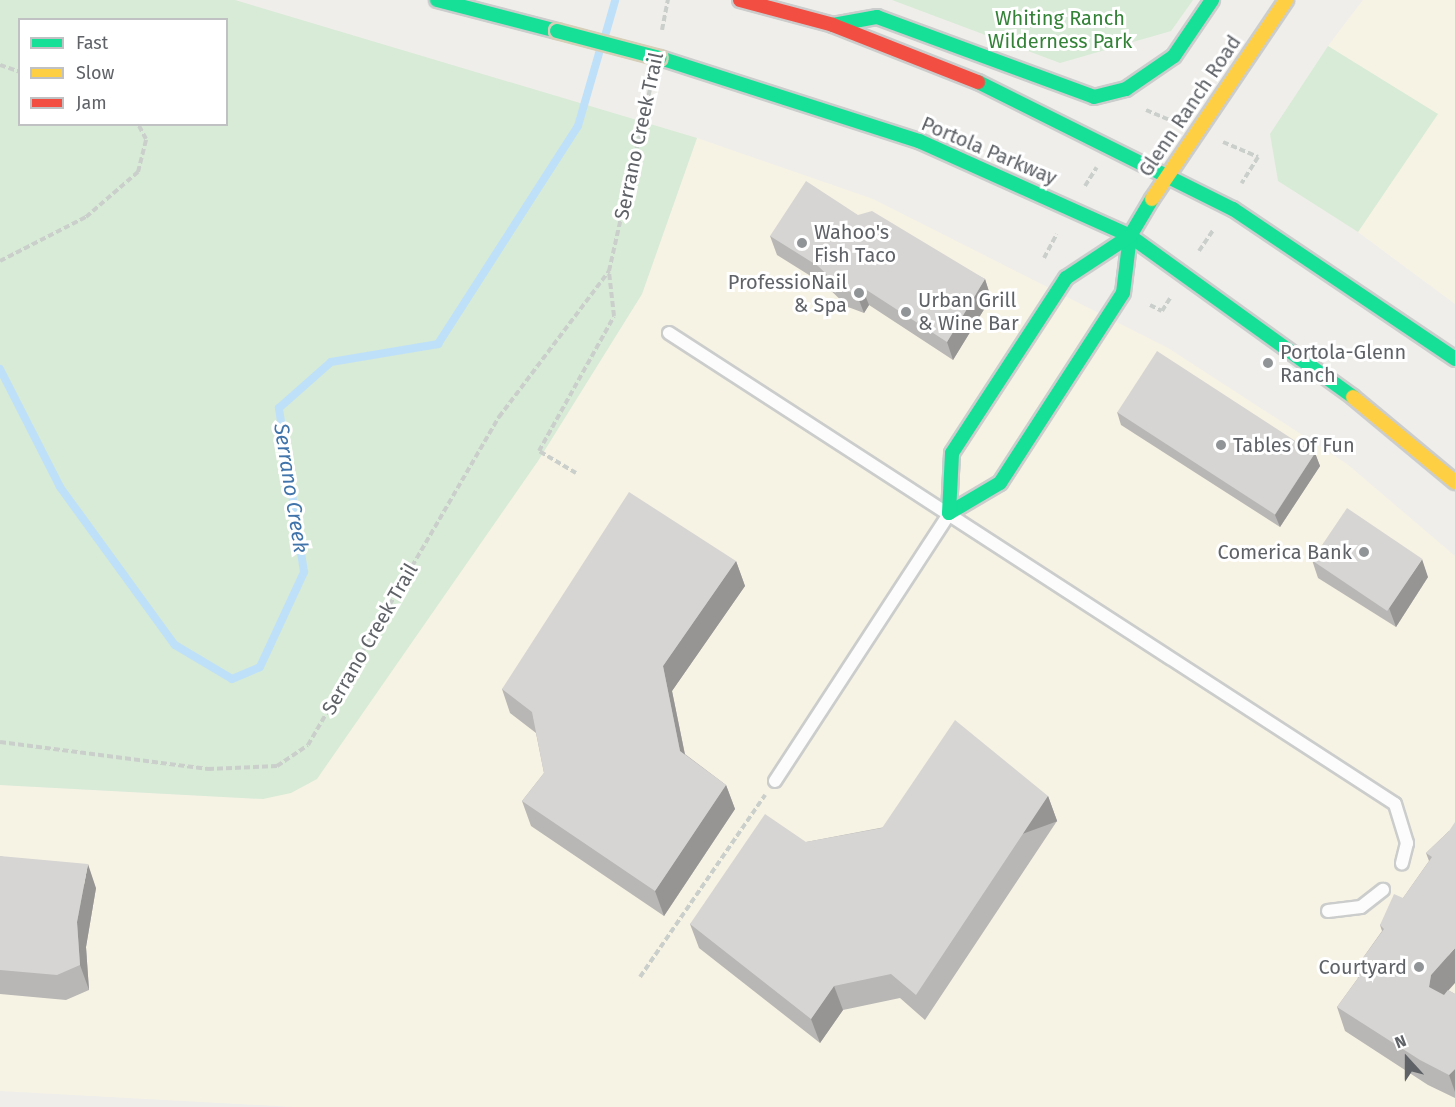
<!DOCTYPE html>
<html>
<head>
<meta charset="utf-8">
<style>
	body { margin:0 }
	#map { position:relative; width:1455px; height:1107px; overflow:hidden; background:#efeeea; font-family:"Fira Sans",sans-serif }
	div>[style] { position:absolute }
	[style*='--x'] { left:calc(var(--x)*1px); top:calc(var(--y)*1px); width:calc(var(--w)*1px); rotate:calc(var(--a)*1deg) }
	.commercial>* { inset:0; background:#f7f3e4 }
	.green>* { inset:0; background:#d8ebd6 }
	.stream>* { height:8px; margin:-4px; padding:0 4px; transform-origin:4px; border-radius:4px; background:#bfe0f9 }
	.path>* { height:4px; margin-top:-2px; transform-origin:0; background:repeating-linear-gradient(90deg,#cacfcc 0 6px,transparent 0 9px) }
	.roads { filter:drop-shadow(2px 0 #cbcccc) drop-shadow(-2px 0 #cbcccc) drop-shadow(0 2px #cbcccc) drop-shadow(0 -2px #cbcccc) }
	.lane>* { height:12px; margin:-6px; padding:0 6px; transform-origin:6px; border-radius:6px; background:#fdfcfc }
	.fast>* { height:14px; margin:-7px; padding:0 7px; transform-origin:7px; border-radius:7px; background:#16e098 }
	.slow>* { height:14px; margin:-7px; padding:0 7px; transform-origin:7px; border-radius:7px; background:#ffcf43 }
	.jam>* { height:14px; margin:-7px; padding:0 7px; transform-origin:7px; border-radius:7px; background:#f24e42 }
	.bridges { filter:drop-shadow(2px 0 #d7ceb8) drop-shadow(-2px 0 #d7ceb8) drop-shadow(0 2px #d7ceb8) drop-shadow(0 -2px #d7ceb8) }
	.fast-bridge>* { height:14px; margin:-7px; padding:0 7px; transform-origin:7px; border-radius:7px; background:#16e098 }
	.wall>* { inset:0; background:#b8b7b5 }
	.shaded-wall>* { inset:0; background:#969594; transform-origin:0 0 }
	.building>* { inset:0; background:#d6d5d3; transform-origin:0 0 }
	.dots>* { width:16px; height:16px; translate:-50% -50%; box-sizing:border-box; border:3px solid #fff; border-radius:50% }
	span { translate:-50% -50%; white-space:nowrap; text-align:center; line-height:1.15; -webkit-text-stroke:6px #fff; paint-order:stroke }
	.park-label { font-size:20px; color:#348238 }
	.street-label { font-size:20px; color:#5f6368 }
	.poi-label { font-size:20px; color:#5f6368 }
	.left { translate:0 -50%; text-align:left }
	.right { translate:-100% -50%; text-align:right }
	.water-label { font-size:21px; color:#4174aa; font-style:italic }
	.legend { position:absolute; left:18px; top:18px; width:210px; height:108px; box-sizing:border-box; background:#fff; border:2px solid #bfc1c3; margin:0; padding:8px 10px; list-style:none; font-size:18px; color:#5f6368 }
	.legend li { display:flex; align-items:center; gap:12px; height:30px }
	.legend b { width:30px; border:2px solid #bfc1c3 }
	.north { position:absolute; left:1377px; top:1029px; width:60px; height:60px; -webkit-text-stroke:4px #fff; paint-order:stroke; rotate:339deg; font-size:16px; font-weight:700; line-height:24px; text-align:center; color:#5f6368 }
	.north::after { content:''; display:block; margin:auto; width:21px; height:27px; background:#5f6368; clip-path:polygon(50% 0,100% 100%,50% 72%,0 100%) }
</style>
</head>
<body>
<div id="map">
	<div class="commercial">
		<i style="clip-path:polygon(1363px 0,1455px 0,1455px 304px,1358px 232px,1437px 114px,1328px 46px)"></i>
		<i style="clip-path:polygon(697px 138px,873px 199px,1168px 348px,1347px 464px,1455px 556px,1455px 1107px,295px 1107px,0 1091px,0 785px,263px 799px,538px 461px,642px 294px)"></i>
	</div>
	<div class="green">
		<i style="clip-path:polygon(evenodd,0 0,235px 0,697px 138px,642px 294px,538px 461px,317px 779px,291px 793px,263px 799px,0 785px,0 0,20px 20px,226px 20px,226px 124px,20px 124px,20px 20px)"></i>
		<i style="clip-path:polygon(892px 0,1193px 0,1171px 31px,1060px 63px)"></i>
		<i style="clip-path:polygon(1328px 46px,1438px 114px,1358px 232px,1278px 181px,1270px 134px)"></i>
	</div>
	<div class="stream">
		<i style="--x:605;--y:36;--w:37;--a:-74"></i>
		<i style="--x:0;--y:369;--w:132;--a:63"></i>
		<i style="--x:60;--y:487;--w:195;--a:54"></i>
		<i style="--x:175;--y:645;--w:66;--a:30.8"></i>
		<i style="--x:232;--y:679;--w:30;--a:-23"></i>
		<i style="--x:260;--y:667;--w:105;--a:-65.1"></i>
		<i style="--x:304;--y:572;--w:166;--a:-98.7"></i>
		<i style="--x:279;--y:408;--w:69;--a:-41.5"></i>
		<i style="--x:331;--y:362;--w:109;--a:-9.5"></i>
		<i style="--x:438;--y:344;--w:259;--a:-57.3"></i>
		<i style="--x:578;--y:126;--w:79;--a:-73.9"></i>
	</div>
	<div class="path">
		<i style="--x:662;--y:30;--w:31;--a:-79"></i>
		<i style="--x:0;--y:65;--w:21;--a:19"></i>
		<i style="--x:1146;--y:110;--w:25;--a:23"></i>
		<i style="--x:1223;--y:142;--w:38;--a:23"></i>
		<i style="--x:1258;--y:157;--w:31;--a:122"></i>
		<i style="--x:1085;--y:186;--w:22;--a:-58"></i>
		<i style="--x:1199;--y:251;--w:25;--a:-56"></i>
		<i style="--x:1044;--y:258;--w:27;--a:-62"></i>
		<i style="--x:0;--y:261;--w:97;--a:-27.1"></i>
		<i style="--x:86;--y:217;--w:69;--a:-40.9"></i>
		<i style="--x:138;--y:172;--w:34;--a:-76"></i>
		<i style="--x:146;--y:139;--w:17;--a:-118"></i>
		<i style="--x:1150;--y:305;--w:13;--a:27"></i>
		<i style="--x:1162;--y:311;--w:15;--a:-58"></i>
		<i style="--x:576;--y:473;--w:43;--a:-149.3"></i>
		<i style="--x:539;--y:451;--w:154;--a:-60.9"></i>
		<i style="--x:614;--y:316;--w:44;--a:-96.5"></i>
		<i style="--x:0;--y:742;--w:210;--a:7.4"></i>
		<i style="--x:208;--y:769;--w:69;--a:-2.5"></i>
		<i style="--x:277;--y:766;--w:37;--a:-34"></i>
		<i style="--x:308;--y:745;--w:380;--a:-59.8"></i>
		<i style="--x:499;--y:417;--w:183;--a:-53"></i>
		<i style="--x:609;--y:271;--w:192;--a:-77.3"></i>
		<i style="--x:640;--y:977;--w:221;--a:-55.5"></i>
	</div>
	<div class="roads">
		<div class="lane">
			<i style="--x:669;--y:333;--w:865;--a:32.97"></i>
			<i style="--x:1395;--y:804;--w:41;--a:72.9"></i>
			<i style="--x:1407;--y:843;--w:21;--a:104"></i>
			<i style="--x:775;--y:781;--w:319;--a:-56.9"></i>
			<i style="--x:1328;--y:911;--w:33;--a:-7"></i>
			<i style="--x:1361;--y:907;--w:28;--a:-38"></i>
		</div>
		<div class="fast">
			<i style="--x:437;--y:0;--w:124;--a:14.5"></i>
			<i style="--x:833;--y:25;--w:45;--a:-10.3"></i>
			<i style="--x:877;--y:17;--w:231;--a:20.2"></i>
			<i style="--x:1094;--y:97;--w:33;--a:-14"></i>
			<i style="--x:1126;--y:89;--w:58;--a:-34.5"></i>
			<i style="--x:1174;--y:56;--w:68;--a:-55.8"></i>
			<i style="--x:660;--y:58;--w:272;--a:17.8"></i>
			<i style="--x:919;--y:141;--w:231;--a:24.2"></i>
			<i style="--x:1130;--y:236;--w:275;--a:35.8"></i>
			<i style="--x:978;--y:82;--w:285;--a:26.5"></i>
			<i style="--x:1233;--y:209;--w:268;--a:34"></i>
			<i style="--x:949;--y:513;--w:59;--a:-30.5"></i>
			<i style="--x:1000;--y:483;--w:226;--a:-57.1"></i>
			<i style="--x:1123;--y:293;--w:57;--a:-83"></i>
			<i style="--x:1130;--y:236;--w:43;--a:-59.3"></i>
			<i style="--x:949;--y:513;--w:60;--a:-87.1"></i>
			<i style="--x:952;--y:453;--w:209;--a:-56.9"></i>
			<i style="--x:1066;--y:278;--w:77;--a:-33.3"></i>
		</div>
		<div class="slow">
			<i style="--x:1152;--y:199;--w:240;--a:-56"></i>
			<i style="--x:1353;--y:397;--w:133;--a:39.8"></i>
		</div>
		<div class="jam">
			<i style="--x:740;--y:0;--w:96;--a:15"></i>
			<i style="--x:833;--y:25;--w:156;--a:21.5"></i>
		</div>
	</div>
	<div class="bridges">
		<div class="fast-bridge">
			<i style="--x:557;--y:31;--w:106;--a:14.7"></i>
		</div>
	</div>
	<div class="wall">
		<i style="clip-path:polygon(858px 215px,985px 279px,991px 298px,953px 360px,869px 305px,864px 313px,848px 307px,825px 285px,777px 255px,770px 236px)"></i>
		<i style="clip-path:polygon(1117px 412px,1315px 453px,1320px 466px,1280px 527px,1121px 425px)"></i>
		<i style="clip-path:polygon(1312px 560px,1428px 577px,1396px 627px,1318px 578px)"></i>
		<i style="clip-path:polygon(736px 561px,745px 586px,672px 691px,685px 754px,726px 785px,735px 809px,664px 916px,531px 826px,522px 801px,544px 773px,536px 733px,510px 713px,502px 689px)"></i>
		<i style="clip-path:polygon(1048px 796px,1057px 821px,925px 1020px,900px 998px,843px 1010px,820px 1043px,699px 948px,690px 924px,806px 842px)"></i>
		<i style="clip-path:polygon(1449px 831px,1448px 990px,1455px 994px,1455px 1098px,1428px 1085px,1345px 1031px,1337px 1007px,1358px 978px,1355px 969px,1382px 931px,1380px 925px,1403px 898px,1429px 861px,1426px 853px)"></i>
		<i style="clip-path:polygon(0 856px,96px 888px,86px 947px,89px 990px,66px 1000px,0 994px)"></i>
	</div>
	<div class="shaded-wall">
		<i style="clip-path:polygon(985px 279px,991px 298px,953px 360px,947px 342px)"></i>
		<i style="clip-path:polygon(862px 287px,869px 305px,864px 313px,857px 295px)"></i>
		<i style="clip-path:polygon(1315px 453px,1320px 466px,1280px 527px,1275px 515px)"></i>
		<i style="clip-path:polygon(1422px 559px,1428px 577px,1396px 627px,1389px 608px)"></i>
		<i style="clip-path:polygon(736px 561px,745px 586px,672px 691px,689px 775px,680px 751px,663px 666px)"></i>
		<i style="clip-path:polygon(726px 785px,735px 809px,664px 916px,655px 891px)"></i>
		<i style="left:1048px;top:796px;width:27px;height:239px;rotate:70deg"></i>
		<i style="clip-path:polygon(88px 864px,96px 888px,86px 947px,89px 990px,80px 965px,77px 922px)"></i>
		<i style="clip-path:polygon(1455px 948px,1455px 983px,1440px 1000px,1429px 987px,1431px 975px)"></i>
		<i style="clip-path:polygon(834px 986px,843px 1010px,820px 1043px,811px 1019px)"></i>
		<i style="clip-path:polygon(1455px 1069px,1455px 1092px,1449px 1075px)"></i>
	</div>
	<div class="building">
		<i style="clip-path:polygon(806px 181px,858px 215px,872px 211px,985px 279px,947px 342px,862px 287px,857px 295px,841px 288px,818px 266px,770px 236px)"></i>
		<i style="left:1157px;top:351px;width:188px;height:73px;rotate:33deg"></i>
		<i style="clip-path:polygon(629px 492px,736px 561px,663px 666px,680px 751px,726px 785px,655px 891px,522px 801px,544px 773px,532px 712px,502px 689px)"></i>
		<i style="left:1347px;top:508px;width:91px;height:63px;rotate:34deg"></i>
		<i style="clip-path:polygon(955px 720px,1048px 796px,916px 995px,891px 974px,834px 986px,811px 1019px,690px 924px,765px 814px,806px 842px,882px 828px)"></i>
		<i style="clip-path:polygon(1455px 822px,1455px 948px,1431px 975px,1429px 987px,1444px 995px,1448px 990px,1455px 994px,1455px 1069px,1449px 1075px,1420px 1060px,1337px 1007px,1361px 974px,1355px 969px,1384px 929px,1380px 925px,1394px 894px,1403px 898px,1432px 857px,1426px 853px,1449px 831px)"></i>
		<i style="clip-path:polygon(0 856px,88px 864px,77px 922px,80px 965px,57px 975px,0 970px)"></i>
	</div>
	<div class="dots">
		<i style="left:802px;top:243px;background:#919496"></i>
		<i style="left:859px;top:293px;background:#919496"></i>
		<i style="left:906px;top:312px;background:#919496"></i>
		<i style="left:1268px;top:363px;background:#919496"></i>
		<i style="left:1221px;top:445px;background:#919496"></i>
		<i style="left:1364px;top:552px;background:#919496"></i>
		<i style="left:1419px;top:967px;background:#919496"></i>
	</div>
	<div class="park-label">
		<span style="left:1060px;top:30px">Whiting Ranch<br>Wilderness Park</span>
	</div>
	<div class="street-label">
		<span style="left:1190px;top:106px;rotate:-56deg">Glenn Ranch Road</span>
		<span style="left:639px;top:136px;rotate:-78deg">Serrano Creek Trail</span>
		<span style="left:989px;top:151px;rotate:23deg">Portola Parkway</span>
		<span style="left:370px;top:639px;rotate:-60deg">Serrano Creek Trail</span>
	</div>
	<div class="poi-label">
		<span class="left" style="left:814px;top:244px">Wahoo's<br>Fish Taco</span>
		<span class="right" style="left:847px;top:294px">ProfessioNail<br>&amp; Spa</span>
		<span class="left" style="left:918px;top:312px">Urban Grill<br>&amp; Wine Bar</span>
		<span class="left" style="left:1280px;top:364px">Portola-Glenn<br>Ranch</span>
		<span class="left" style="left:1233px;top:445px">Tables Of Fun</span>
		<span class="right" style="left:1352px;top:552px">Comerica Bank</span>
		<span class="right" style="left:1407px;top:967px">Courtyard</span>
	</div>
	<div class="water-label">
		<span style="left:291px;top:488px;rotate:81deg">Serrano Creek</span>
	</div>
	<ul class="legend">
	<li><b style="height:8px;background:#16e098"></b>Fast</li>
	<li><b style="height:8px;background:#ffcf43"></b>Slow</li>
	<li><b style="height:8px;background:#f24e42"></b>Jam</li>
	</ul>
	<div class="north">N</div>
</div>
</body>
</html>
